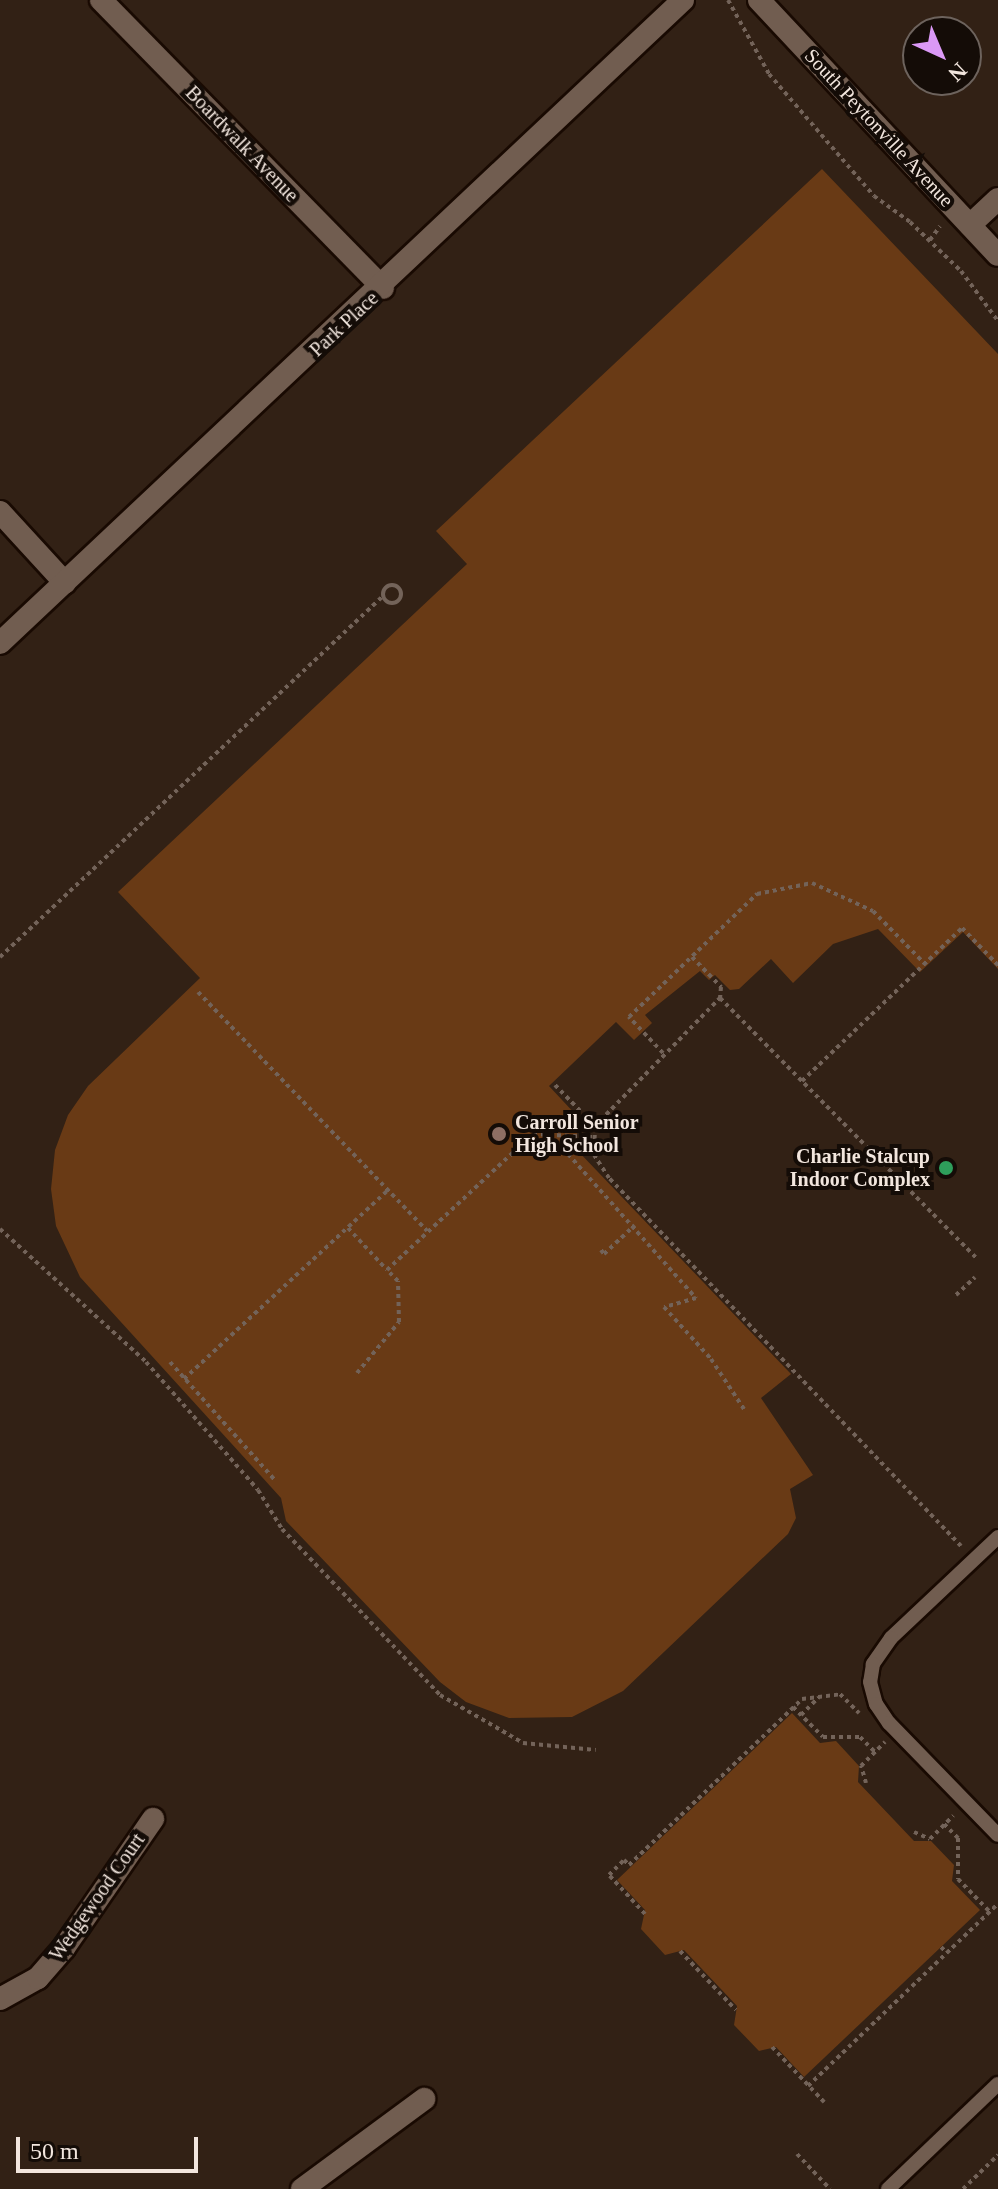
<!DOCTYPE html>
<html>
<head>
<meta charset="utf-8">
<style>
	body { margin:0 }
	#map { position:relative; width:998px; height:2189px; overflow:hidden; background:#322115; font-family:Georgia,serif }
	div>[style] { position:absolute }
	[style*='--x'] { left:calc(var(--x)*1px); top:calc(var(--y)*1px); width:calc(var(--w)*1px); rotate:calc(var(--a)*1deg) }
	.green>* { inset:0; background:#693a15 }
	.path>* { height:4px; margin-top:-2px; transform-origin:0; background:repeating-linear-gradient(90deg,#736359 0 4px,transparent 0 8px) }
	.path>.ring { margin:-2px; padding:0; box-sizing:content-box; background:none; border:4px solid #736359; border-radius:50% }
	.roads { filter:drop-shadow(2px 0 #190a02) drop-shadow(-2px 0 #190a02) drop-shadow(0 2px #190a02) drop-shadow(0 -2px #190a02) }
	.service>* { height:14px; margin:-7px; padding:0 7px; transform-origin:7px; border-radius:7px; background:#715d50 }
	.minor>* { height:22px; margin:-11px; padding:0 11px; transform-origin:11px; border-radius:11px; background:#715d50 }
	.tertiary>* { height:22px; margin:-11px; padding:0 11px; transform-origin:11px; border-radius:11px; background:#715d50 }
	.dots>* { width:22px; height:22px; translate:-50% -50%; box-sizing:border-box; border:4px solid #140c07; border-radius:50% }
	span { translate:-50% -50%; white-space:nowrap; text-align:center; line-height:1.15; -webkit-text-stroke:8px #140c07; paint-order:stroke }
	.street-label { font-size:20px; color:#f2e6de }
	.poi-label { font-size:20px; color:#f2e6de; font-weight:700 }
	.left { translate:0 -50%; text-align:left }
	.right { translate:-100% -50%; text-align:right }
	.north { position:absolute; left:902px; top:16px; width:80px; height:80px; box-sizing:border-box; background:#140c07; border:2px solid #6d635d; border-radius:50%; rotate:136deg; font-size:22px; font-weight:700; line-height:32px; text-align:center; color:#f2e6de }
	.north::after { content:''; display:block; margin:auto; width:28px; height:36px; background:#db99f6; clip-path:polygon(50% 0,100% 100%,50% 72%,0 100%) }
	.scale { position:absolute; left:16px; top:2137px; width:182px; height:36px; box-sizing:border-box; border:4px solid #f2e6de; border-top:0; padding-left:10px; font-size:24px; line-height:28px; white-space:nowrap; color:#f2e6de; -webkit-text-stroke:6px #140c07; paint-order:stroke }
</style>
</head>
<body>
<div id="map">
	<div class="green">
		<i style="clip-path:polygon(822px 169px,998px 354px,998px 969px,963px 932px,920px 972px,878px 929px,833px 944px,793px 983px,771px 959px,739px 989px,730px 990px,715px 975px,709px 980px,700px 971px,645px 1015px,652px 1023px,634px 1040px,616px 1022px,549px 1086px,577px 1116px,577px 1150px,791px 1374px,761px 1398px,813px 1475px,790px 1489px,796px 1518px,788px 1534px,623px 1691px,572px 1717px,509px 1718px,466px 1702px,440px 1682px,286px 1521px,281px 1498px,80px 1277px,56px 1226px,51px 1189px,55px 1150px,68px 1115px,88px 1086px,200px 978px,118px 892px,467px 564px,436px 531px)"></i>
		<i style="clip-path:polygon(792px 1713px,820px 1743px,836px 1741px,859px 1766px,858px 1782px,914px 1841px,931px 1841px,954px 1865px,952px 1881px,980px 1910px,804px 2077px,776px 2047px,759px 2051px,734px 2025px,737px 2006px,684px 1950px,665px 1955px,641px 1929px,645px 1910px,617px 1880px)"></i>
	</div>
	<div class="path">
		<i style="--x:728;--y:0;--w:85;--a:61"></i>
		<i style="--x:769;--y:74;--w:161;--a:49.3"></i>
		<i style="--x:874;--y:196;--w:44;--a:35.8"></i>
		<i style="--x:910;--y:222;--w:71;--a:43.9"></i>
		<i style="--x:961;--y:271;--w:62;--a:53.5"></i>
		<i style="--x:930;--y:240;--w:17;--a:-54"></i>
		<i class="ring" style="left:383px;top:585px;width:14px;height:14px"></i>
		<i style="--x:0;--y:957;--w:526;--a:-43.31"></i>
		<i style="--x:692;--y:957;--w:42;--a:46"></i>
		<i style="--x:721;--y:987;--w:11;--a:95"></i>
		<i style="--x:198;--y:992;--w:331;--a:46.2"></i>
		<i style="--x:663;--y:1053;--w:50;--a:-133.4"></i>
		<i style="--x:629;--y:1017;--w:178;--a:-43.9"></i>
		<i style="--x:757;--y:894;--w:56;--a:-11.3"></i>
		<i style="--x:812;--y:883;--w:67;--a:24.7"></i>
		<i style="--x:873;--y:911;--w:74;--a:45.5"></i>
		<i style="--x:802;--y:1081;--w:221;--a:-43.7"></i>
		<i style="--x:962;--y:928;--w:52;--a:45.8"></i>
		<i style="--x:555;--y:1085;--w:57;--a:45.7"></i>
		<i style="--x:569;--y:1135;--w:19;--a:93"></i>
		<i style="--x:568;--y:1154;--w:193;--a:48.4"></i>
		<i style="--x:696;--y:1298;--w:33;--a:164"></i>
		<i style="--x:664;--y:1307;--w:70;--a:47.9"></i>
		<i style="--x:711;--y:1359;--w:60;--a:56.6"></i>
		<i style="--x:348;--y:1228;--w:57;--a:47.1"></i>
		<i style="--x:0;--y:1229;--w:197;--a:42.3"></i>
		<i style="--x:146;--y:1362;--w:170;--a:48.8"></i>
		<i style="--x:258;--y:1490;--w:46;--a:58.4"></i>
		<i style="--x:282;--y:1529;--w:229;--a:46.4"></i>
		<i style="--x:440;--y:1695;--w:96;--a:30"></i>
		<i style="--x:523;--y:1743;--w:73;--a:5.5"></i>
		<i style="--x:601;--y:1250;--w:5;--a:53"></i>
		<i style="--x:604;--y:1254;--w:42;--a:-43.1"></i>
		<i style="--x:956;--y:1295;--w:26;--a:-43"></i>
		<i style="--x:170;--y:1362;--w:157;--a:48.4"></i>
		<i style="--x:357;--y:1373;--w:66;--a:-50.5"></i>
		<i style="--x:399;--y:1322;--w:41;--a:-91.4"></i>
		<i style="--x:398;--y:1281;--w:16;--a:-135"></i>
		<i style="--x:387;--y:1270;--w:200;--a:-43"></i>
		<i style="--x:533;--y:1134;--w:59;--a:2.9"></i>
		<i style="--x:184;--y:1379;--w:278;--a:-42.8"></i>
		<i style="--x:961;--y:1546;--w:509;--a:-133.73"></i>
		<i style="--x:609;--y:1178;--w:27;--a:-123"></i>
		<i style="--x:594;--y:1155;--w:29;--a:-88"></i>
		<i style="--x:595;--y:1126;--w:179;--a:-45.7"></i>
		<i style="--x:720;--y:998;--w:366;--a:45.4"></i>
		<i style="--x:793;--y:1707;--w:42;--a:45"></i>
		<i style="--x:823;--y:1737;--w:37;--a:0"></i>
		<i style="--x:860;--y:1737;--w:21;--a:45"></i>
		<i style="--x:801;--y:1715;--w:25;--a:-45"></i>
		<i style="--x:866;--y:1783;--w:18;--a:-106"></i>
		<i style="--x:861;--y:1766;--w:34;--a:-45"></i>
		<i style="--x:944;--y:1824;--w:20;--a:45"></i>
		<i style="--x:958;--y:1838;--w:41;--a:90"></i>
		<i style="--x:958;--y:1879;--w:45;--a:45.9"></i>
		<i style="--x:914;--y:1832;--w:17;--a:24"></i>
		<i style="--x:930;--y:1839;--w:33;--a:-45"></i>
		<i style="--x:645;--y:1914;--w:53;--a:-132.7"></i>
		<i style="--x:609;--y:1875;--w:21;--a:-45"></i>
		<i style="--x:624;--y:1860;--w:7;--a:45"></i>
		<i style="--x:629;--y:1865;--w:240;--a:-43.8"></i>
		<i style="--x:802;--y:1699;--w:38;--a:-7"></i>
		<i style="--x:840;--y:1694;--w:27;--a:45"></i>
		<i style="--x:941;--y:1947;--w:8;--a:45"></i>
		<i style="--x:680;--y:1951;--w:81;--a:46.5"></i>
		<i style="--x:772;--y:2047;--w:76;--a:46.6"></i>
		<i style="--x:808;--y:2086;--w:263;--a:-43.8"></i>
		<i style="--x:797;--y:2154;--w:48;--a:46.7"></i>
		<i style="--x:963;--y:2189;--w:49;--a:-44.2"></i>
	</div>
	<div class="roads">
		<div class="service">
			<i style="--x:998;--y:1537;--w:147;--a:136.7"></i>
			<i style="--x:891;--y:1638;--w:32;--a:125"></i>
			<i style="--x:873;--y:1664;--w:18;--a:99"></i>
			<i style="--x:870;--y:1682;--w:23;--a:75"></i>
			<i style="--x:876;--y:1704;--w:23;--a:56"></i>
			<i style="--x:889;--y:1723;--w:156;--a:45.8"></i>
			<i style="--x:888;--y:2189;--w:152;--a:-43.7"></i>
		</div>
		<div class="minor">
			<i style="--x:101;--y:0;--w:403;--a:45.6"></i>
			<i style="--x:970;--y:225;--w:38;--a:-43"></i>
			<i style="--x:0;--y:512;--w:96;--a:47.5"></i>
			<i style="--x:0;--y:643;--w:938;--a:-43.27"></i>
			<i style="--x:0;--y:1999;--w:43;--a:-28.9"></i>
			<i style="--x:38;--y:1978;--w:40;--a:-49"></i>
			<i style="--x:64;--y:1948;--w:157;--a:-55.4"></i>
			<i style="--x:302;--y:2189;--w:152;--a:-36.4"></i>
		</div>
		<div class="tertiary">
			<i style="--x:759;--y:0;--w:349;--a:46.9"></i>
		</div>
	</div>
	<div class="dots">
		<i style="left:499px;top:1134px;background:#8d6e63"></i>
		<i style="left:946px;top:1168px;background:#2e9e5b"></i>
	</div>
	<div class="street-label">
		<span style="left:879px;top:128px;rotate:47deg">South Peytonville Avenue</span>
		<span style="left:242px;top:144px;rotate:46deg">Boardwalk Avenue</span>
		<span style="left:344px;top:324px;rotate:-43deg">Park Place</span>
		<span style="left:97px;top:1897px;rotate:-55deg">Wedgewood Court</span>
	</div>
	<div class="poi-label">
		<span class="left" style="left:515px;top:1134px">Carroll Senior<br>High School</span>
		<span class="right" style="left:930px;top:1168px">Charlie Stalcup<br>Indoor Complex</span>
	</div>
	<div class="north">N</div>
	<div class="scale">50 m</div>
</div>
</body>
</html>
